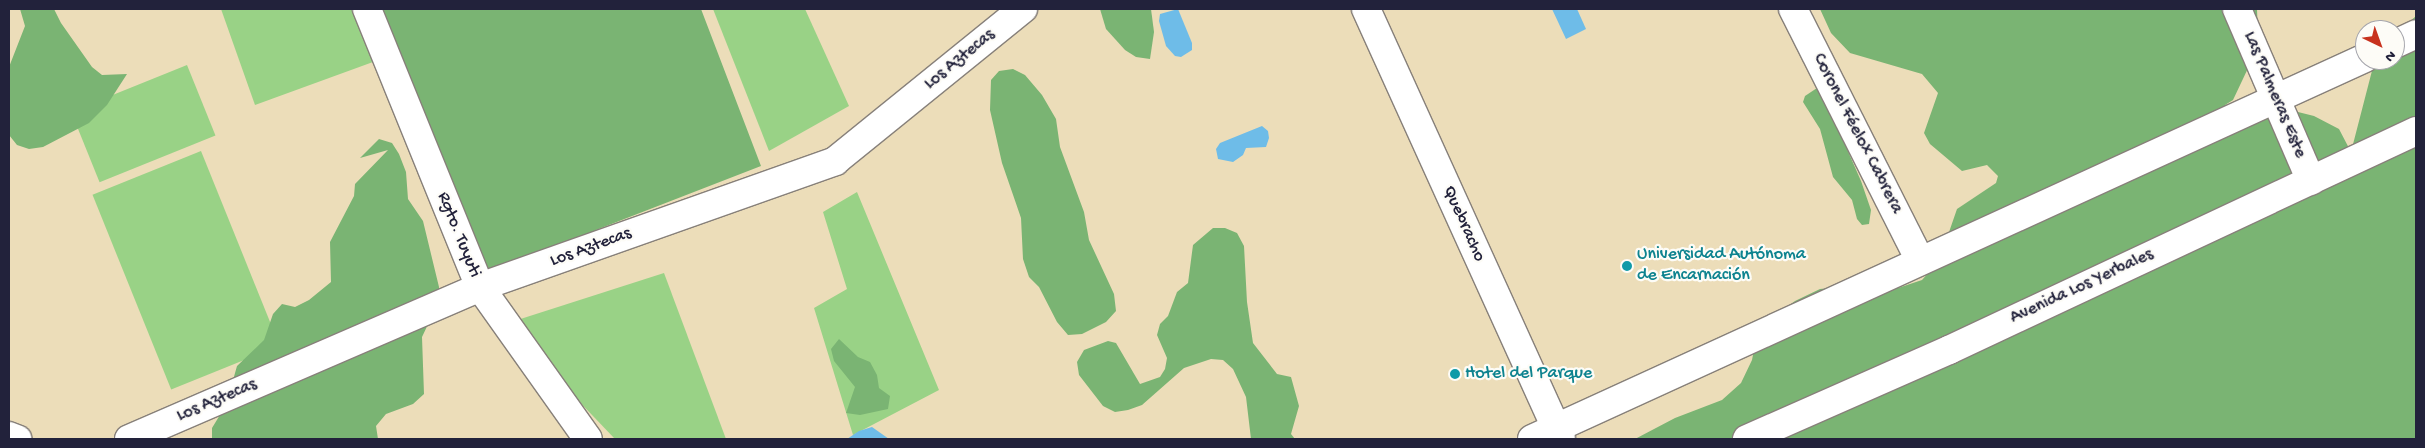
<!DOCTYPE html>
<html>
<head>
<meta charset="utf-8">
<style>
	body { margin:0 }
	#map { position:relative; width:2425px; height:448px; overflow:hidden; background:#ecddb9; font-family:"Gochi Hand",sans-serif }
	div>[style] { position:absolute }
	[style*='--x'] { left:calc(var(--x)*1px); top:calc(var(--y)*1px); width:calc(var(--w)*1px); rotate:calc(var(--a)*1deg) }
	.green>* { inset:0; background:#99d286; transform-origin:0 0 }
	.forest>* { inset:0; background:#7ab473 }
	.water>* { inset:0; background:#6ebce8 }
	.roads { filter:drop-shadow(1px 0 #87807a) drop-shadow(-1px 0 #87807a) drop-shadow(0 1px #87807a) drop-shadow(0 -1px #87807a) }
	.minor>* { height:28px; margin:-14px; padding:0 14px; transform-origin:14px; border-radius:14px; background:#fff }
	.tertiary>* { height:28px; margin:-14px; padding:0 14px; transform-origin:14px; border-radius:14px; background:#fff }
	.dots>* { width:14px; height:14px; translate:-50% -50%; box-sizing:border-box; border:2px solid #fdfcf7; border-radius:50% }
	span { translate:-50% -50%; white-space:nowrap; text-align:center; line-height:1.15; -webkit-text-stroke:4.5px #fdfcf7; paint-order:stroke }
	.street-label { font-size:18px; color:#22223b }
	.culture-label { font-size:18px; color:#0d838f }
	.left { translate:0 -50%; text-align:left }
	.frame { position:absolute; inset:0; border:10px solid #22223b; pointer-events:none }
	.north { position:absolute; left:2355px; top:20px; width:50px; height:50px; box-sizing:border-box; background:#fdfcf7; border:1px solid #a5a5ac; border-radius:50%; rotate:138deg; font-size:14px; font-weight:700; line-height:20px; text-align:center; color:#22223b }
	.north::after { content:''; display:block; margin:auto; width:18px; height:22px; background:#c8321e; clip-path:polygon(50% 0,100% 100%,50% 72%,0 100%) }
</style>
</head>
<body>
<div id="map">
	<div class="green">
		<i style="clip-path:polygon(221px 9px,353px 9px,373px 62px,255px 105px)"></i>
		<i style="clip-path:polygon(713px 9px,805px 9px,849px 106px,769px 151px)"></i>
		<i style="left:187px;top:65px;width:76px;height:125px;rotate:68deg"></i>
		<i style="left:201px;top:151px;width:210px;height:117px;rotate:68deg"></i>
		<i style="clip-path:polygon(857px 192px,939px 390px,853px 435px,814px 308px,847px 289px,823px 212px)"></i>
		<i style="clip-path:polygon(664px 273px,726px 439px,615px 439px,505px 324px)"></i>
	</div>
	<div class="forest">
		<i style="clip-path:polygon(20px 9px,54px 9px,61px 23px,92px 67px,102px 75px,127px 74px,107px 105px,89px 123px,43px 147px,29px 149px,17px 145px,9px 135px,9px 67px,25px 26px)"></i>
		<i style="clip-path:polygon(370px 9px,701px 9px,761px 166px,596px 230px,478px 283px)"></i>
		<i style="clip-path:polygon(1100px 9px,1151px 9px,1154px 32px,1150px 59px,1136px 57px,1125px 50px,1106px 29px)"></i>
		<i style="clip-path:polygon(1820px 9px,2257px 9px,2258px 37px,2250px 64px,2233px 100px,2225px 105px,2250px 100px,2314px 116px,2339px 129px,2351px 152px,2374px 63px,2376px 60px,2395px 60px,2395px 35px,2416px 16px,2416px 439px,1635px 439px,1675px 418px,1722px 400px,1741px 383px,1752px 360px,1757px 334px,1774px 316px,1795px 301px,1820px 289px,1873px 284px,1898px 288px,1922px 280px,1939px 261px,1957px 209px,1996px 183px,1998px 176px,1987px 165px,1962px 171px,1930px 144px,1924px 133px,1938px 93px,1922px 74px,1850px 53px,1831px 33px)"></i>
		<i style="clip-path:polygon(1013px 69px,1025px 75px,1042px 95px,1056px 119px,1060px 147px,1084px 212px,1089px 240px,1114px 294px,1116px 311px,1106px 322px,1082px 334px,1068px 335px,1057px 322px,1039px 287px,1029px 277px,1023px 259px,1021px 218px,1002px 163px,990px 110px,991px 80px,999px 71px)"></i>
		<i style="clip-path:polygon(1817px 88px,1822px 92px,1861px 181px,1871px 210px,1869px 224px,1862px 225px,1857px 219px,1852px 200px,1833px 177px,1820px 129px,1803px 102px,1805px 96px)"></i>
		<i style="clip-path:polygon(379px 139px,392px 143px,399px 154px,406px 172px,408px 199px,423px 221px,439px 287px,439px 301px,422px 337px,424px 394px,413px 404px,386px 414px,376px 426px,378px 439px,212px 439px,212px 428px,226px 405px,237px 366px,264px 340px,273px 314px,282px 304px,295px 307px,309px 300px,331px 282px,330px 242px,354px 196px,355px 184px,388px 150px,360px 158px)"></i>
		<i style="clip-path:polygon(1213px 228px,1225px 228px,1237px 233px,1244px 246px,1247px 302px,1253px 343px,1277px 374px,1291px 377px,1299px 406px,1291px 434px,1295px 439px,1251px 439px,1246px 397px,1233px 369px,1223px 360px,1211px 359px,1184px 368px,1142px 405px,1128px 410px,1115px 412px,1103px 406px,1079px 375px,1077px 362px,1084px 350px,1108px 341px,1116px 343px,1140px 384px,1160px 377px,1165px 369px,1167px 358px,1157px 335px,1160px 324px,1168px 316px,1177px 292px,1188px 283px,1193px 245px)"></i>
		<i style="clip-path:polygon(839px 339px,858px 357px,870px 362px,877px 375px,879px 388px,890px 396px,888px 409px,860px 415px,846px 413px,855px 387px,834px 361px,831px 349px)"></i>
	</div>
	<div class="water">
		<i style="clip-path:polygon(1178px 9px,1192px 43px,1192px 50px,1181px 57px,1175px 56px,1166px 46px,1159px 21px,1160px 14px)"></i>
		<i style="clip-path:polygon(1552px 9px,1577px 9px,1586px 29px,1566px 39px)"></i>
		<i style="clip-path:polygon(1262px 126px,1268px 131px,1269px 138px,1266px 147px,1246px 148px,1243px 155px,1233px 162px,1218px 159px,1216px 149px,1220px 143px)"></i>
		<i style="clip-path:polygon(872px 427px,889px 439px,847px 439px,859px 431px)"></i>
	</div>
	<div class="roads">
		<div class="minor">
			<i style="--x:367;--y:9;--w:300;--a:67.9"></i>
			<i style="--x:480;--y:287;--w:186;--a:54.6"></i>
			<i style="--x:1366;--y:9;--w:472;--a:65.6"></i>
			<i style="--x:1793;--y:9;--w:281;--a:63.2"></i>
			<i style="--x:2237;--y:9;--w:187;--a:66.7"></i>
			<i style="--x:9;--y:436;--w:9;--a:21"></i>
			<i style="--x:129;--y:439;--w:382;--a:-23.4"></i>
			<i style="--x:480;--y:287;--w:377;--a:-19.5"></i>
			<i style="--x:835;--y:161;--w:242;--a:-39"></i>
		</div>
		<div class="tertiary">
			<i style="--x:2395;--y:44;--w:23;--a:-25"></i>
			<i style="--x:1532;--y:439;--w:916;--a:-24.58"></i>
			<i style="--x:1747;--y:439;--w:221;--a:-23.8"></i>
			<i style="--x:1949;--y:350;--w:516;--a:-25.12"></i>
		</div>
	</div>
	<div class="dots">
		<i style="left:1627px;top:266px;background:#0f9aa8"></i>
		<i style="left:1455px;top:374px;background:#0f9aa8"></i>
	</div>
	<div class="street-label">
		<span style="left:960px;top:60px;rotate:-39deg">Los Aztecas</span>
		<span style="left:2274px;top:95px;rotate:67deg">Las Palmeras Este</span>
		<span style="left:1857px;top:134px;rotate:63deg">Coronel Féelox Cabrera</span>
		<span style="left:1463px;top:224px;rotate:66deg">Quebracho</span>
		<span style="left:458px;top:235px;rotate:68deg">Rgto. Tuyuti</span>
		<span style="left:591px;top:248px;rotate:-20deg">Los Aztecas</span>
		<span style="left:2082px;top:287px;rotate:-25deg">Avenida Los Yerbales</span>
		<span style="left:217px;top:401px;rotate:-23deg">Los Aztecas</span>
	</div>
	<div class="culture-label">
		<span class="left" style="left:1637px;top:266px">Universidad Autónoma<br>de Encarnación</span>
		<span class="left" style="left:1465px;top:374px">Hotel del Parque</span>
	</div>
	<div class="frame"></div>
	<div class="north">N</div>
</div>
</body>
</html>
